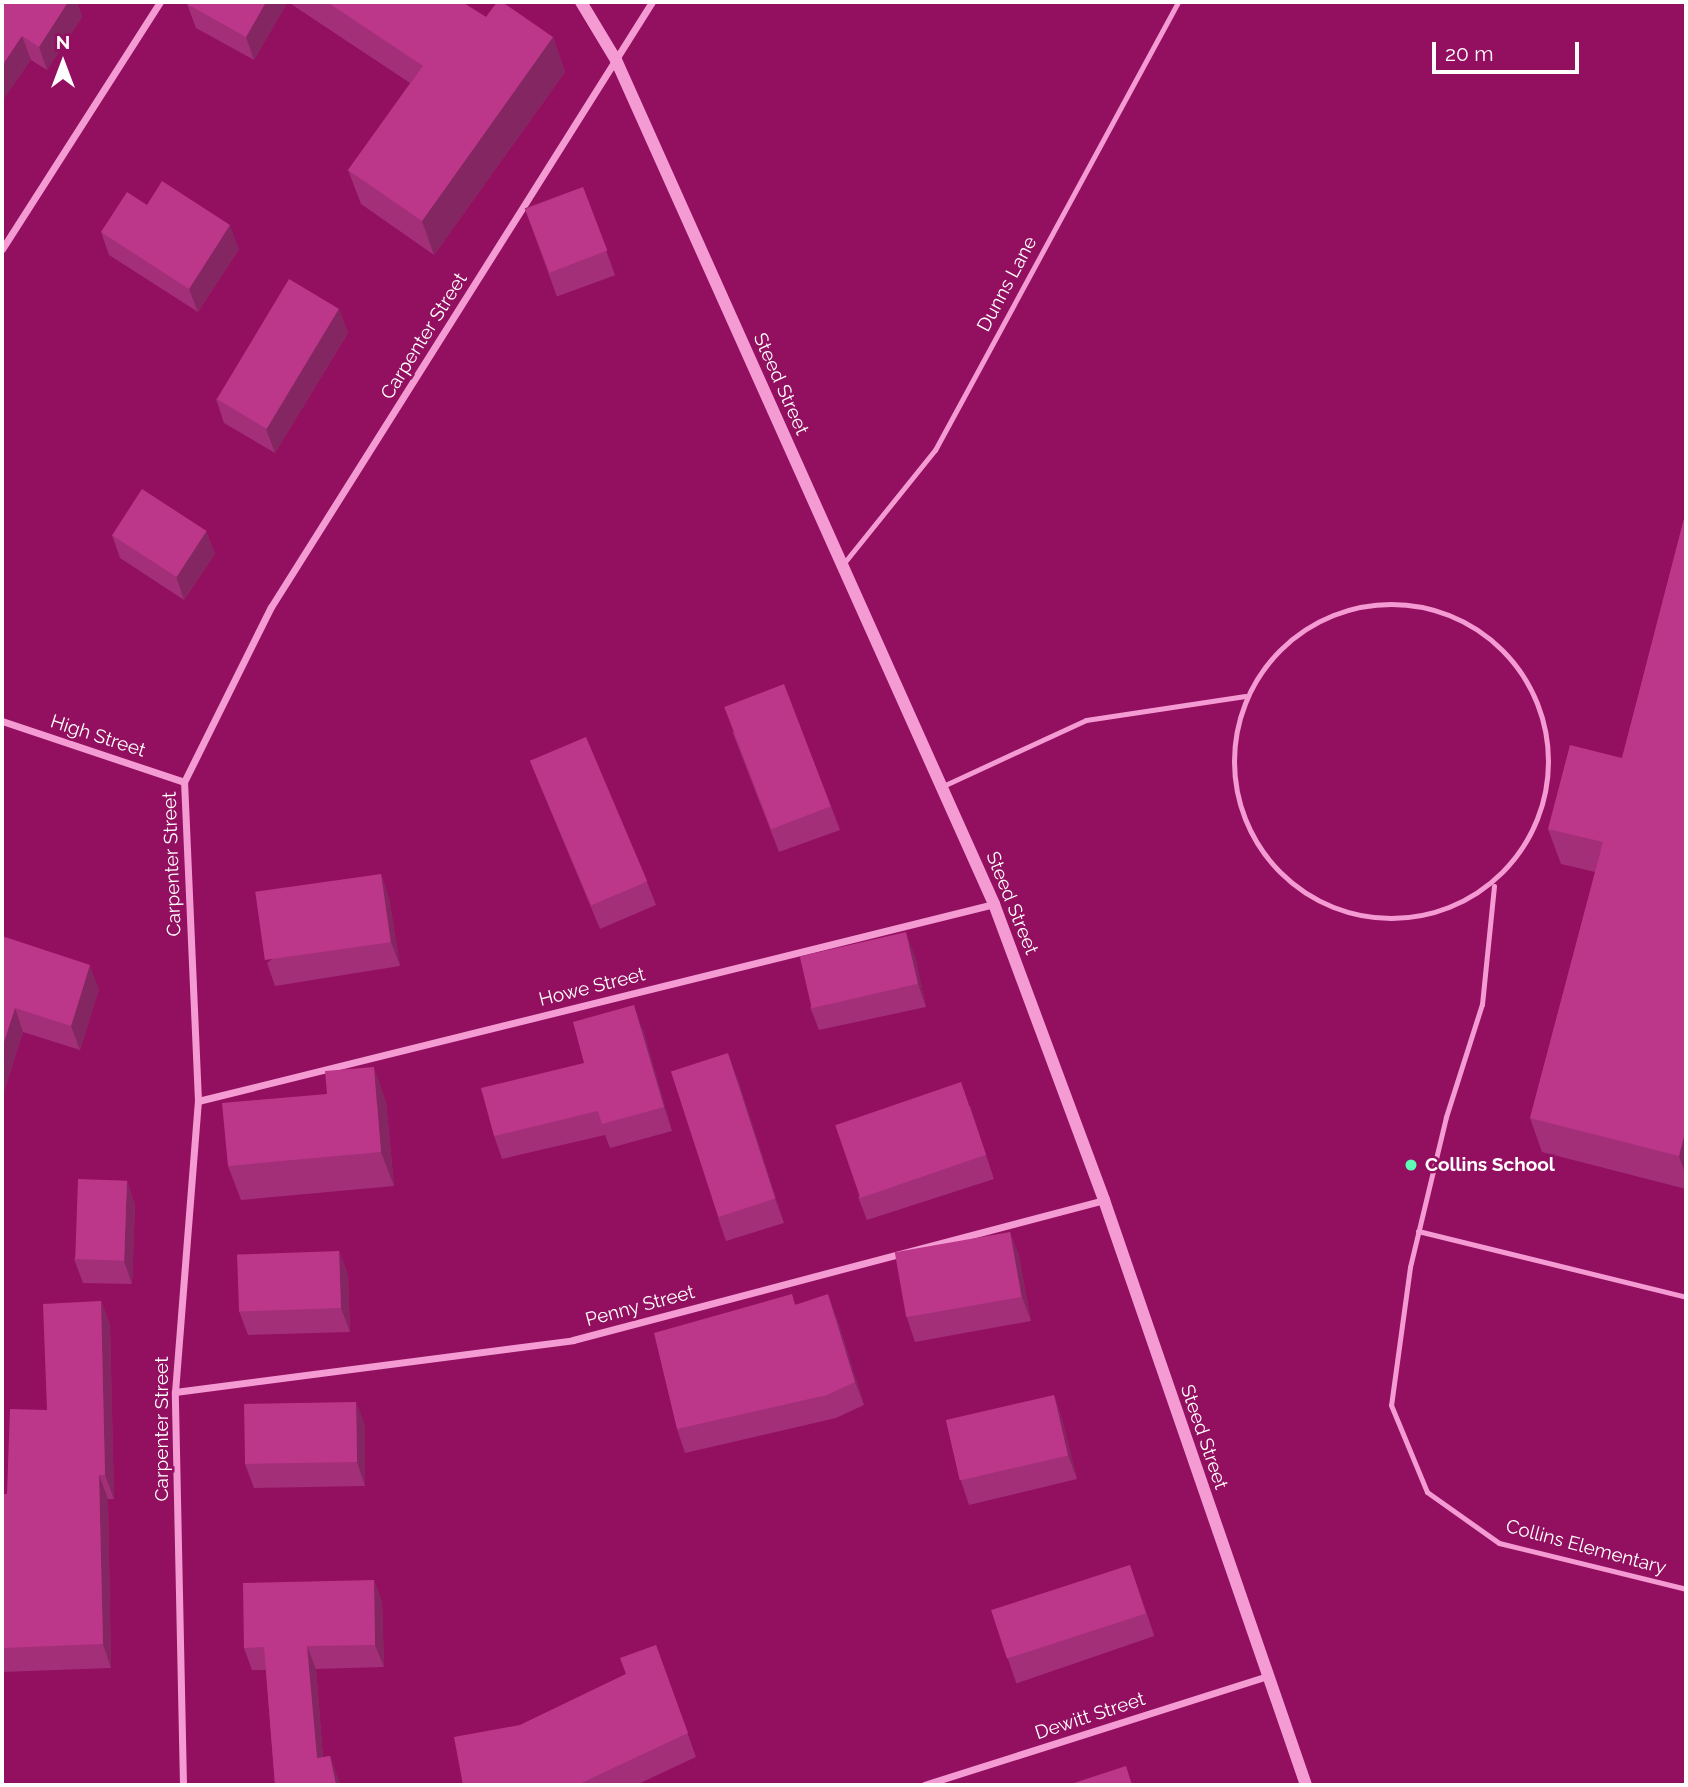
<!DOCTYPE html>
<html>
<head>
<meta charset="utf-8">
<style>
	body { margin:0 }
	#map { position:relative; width:1688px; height:1787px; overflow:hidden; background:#930f60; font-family:Raleway,sans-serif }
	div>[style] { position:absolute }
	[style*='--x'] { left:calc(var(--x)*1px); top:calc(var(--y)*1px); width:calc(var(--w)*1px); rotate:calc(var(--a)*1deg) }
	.service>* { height:5px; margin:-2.5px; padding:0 2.5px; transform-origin:2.5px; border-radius:2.5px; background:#f49bd3 }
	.service>.ring { margin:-2.5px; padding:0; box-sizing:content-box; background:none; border:5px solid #f49bd3; border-radius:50% }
	.minor>* { height:7px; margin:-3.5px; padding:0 3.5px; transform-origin:3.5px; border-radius:3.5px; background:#f49bd3 }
	.tertiary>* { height:12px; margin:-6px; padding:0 6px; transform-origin:6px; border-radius:6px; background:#f49bd3 }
	.wall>* { inset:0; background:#a22f77; transform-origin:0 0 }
	.shaded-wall>* { inset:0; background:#842661 }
	.building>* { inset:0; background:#bc378a; transform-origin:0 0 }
	.dots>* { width:19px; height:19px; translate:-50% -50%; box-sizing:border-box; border:4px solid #930f60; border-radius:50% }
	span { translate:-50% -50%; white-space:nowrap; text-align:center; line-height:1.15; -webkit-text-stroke:5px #930f60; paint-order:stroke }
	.street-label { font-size:19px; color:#fff }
	.poi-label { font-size:19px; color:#fff; font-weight:700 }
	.left { translate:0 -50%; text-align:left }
	.frame { position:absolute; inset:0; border:4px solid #fff; pointer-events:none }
	.north { position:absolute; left:28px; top:28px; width:70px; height:70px; -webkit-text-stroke:5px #930f60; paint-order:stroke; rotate:0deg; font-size:19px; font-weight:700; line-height:28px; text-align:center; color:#fff }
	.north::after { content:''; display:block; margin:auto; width:24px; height:32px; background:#fff; clip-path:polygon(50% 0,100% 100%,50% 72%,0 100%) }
	.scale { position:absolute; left:1432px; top:42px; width:147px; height:32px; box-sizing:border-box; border:4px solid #fff; border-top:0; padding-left:9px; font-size:21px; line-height:24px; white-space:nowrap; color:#fff; -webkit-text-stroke:5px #930f60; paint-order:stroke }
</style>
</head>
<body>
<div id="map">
	<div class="service">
		<i style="--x:844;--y:563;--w:145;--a:-51.2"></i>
		<i style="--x:935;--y:450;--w:510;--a:-61.52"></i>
		<i class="ring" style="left:1234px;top:604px;width:309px;height:309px"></i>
		<i style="--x:943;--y:786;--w:157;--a:-24.8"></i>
		<i style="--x:1086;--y:720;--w:161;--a:-8.6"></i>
		<i style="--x:1494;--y:886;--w:119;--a:95.8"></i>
		<i style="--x:1482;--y:1004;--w:119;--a:107.7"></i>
		<i style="--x:1446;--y:1117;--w:154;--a:103.5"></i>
		<i style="--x:1410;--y:1267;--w:139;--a:97.8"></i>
		<i style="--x:1391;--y:1405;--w:94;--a:67.5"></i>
		<i style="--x:1427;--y:1492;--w:88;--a:35.3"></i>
		<i style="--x:1499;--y:1543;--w:193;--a:13.8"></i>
		<i style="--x:1418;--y:1231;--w:276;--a:13.8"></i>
	</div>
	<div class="minor">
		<i style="--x:2;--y:249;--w:293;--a:-57.4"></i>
		<i style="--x:2;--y:721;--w:192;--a:18.5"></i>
		<i style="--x:198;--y:1101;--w:820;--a:-13.9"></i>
		<i style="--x:175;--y:1392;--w:401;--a:-7.4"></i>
		<i style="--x:573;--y:1340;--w:549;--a:-14.77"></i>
		<i style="--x:183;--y:1785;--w:393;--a:-91.2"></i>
		<i style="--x:175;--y:1392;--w:292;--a:-85.5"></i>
		<i style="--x:198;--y:1101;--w:319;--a:-92.5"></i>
		<i style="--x:184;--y:782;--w:195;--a:-63.6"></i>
		<i style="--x:271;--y:607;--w:715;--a:-57.8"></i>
		<i style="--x:924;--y:1785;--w:358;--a:-17.6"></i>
	</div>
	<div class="tertiary">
		<i style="--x:581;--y:2;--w:68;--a:58.9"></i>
		<i style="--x:616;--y:60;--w:925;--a:65.87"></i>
		<i style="--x:994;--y:904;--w:316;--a:69.6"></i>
		<i style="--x:1104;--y:1200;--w:619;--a:70.95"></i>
	</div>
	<div class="wall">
		<i style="clip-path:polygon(2px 2px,78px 5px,82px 17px,47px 70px,31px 60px)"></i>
		<i style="clip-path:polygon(189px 2px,284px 2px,286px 5px,254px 60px,196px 28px,187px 4px)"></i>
		<i style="clip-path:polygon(288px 2px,462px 2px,486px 17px,553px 37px,565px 72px,434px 255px,361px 204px,348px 170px,410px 83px)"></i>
		<i style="left:583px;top:187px;width:94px;height:62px;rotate:70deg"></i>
		<i style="clip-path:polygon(147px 205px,239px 249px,198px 312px,109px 255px,101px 232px)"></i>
		<i style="clip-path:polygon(339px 309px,348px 333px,275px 453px,224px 423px,216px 399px)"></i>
		<i style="clip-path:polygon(1686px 511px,1686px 1189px,1542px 1152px,1530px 1118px,1595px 872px,1561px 864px,1548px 829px,1622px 758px)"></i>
		<i style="clip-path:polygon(206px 531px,215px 554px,184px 600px,120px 558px,112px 535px)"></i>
		<i style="clip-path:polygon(732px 731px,831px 806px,840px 830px,779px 852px)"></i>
		<i style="clip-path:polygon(530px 760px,647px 882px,656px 905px,600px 929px,539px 783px)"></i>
		<i style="clip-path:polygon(381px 874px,389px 898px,400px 966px,275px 986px,267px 963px)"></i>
		<i style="clip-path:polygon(2px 936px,99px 989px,80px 1050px,23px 1032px,2px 1098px)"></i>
		<i style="clip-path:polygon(915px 956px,926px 1007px,819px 1030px,810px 1007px)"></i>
		<i style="clip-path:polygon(643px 1029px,672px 1131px,610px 1148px,605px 1135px,502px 1159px,494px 1136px,584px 1063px)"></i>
		<i style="clip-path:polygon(737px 1077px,784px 1223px,726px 1241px,718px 1218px)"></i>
		<i style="clip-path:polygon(386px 1101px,394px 1186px,241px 1200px,228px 1166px)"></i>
		<i style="clip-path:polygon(970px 1106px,994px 1179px,867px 1220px,858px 1197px)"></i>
		<i style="clip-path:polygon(127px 1181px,135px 1205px,132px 1284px,83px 1283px,74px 1259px)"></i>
		<i style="clip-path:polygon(1010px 1232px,1019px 1256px,1031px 1321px,915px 1342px,907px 1318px)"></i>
		<i style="clip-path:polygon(339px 1251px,348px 1275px,350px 1332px,248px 1335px,239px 1311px)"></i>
		<i style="clip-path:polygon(101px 1301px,110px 1325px,114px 1499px,108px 1499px,111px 1668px,2px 1672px,2px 1494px,7px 1494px,47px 1410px)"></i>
		<i style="clip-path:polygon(796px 1304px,837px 1318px,864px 1405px,836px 1418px,685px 1453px,677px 1429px)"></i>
		<i style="clip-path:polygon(1054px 1395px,1062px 1419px,1077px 1479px,969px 1505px,961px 1481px)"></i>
		<i style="clip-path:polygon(356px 1402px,365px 1426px,365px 1486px,254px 1488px,245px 1464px)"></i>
		<i style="left:1130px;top:1565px;width:75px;height:146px;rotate:71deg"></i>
		<i style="clip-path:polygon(374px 1580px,382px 1602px,384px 1667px,316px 1669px,323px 1757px,330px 1756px,340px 1785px,275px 1785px,266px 1670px,252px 1670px,244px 1648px)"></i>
		<i style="clip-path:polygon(656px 1645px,696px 1757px,636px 1785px,463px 1785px,520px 1725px,626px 1674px)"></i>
	</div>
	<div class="shaded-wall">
		<i style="clip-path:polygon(68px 2px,80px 2px,78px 5px,82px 17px,47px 70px,39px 47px)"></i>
		<i style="clip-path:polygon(266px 2px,284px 2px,286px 5px,254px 60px,246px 37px)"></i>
		<i style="clip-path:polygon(22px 36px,31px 60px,2px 102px,2px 66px)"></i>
		<i style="clip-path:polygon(553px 37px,565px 72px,434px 255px,422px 221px)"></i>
		<i style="clip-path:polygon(230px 225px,239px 249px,198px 312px,189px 289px)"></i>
		<i style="clip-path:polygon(339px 309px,348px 333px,275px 453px,266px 429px)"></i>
		<i style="clip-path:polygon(206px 531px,215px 554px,184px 600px,176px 576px)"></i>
		<i style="clip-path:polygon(381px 874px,389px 898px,400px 966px,391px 942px)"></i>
		<i style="clip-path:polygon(906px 932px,915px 956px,926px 1007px,918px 984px)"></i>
		<i style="clip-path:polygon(90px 965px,99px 989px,80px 1050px,71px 1026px)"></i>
		<i style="clip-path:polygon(634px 1005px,643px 1029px,672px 1131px,664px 1107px)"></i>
		<i style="clip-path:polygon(15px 1008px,23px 1032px,2px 1098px,2px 1048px)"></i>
		<i style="clip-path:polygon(728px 1053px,737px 1077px,784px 1223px,775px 1199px)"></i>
		<i style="clip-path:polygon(374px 1067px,386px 1101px,394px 1186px,381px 1152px)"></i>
		<i style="clip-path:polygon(1686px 1128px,1686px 1176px,1679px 1156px)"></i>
		<i style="clip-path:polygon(127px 1181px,135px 1205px,132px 1284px,124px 1261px)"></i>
		<i style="clip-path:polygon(1010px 1232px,1019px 1256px,1031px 1321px,1022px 1297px)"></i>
		<i style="clip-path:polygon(339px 1251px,348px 1275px,350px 1332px,341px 1308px)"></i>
		<i style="clip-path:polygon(828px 1294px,837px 1318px,864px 1405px,855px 1382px)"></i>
		<i style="clip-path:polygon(101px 1301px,110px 1325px,114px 1499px,105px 1475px)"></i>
		<i style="clip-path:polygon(1054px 1395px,1062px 1419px,1077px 1479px,1068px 1455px)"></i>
		<i style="clip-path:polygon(356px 1402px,365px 1426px,365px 1486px,357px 1462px)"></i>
		<i style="clip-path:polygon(99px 1475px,108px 1499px,111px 1668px,103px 1644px)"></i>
		<i style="clip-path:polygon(374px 1580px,382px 1602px,384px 1667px,375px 1645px)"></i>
		<i style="clip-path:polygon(307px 1646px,316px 1669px,325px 1781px,317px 1758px)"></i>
		<i style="clip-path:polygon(330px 1756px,338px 1778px,340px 1785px,336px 1785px)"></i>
	</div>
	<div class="building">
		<i style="clip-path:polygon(2px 2px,68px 2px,39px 47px,22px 36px,2px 66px)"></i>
		<i style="clip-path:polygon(189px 2px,266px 2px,246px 37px,187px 4px)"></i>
		<i style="clip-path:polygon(327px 2px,462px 2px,486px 17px,497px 2px,502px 2px,553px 37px,422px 221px,348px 170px,423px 66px)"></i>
		<i style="clip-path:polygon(162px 181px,230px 225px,189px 289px,101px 232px,127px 192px,147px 205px)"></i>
		<i style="left:583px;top:187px;width:68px;height:62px;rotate:69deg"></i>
		<i style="left:289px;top:279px;width:58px;height:140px;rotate:31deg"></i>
		<i style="left:142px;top:489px;width:77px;height:55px;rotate:33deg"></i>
		<i style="clip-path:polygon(1686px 511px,1686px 1128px,1679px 1156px,1530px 1118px,1603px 842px,1548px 829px,1570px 745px,1622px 758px)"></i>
		<i style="left:784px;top:684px;width:131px;height:64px;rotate:69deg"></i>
		<i style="left:586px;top:737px;width:157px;height:61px;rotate:67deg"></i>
		<i style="left:381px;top:874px;width:69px;height:127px;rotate:82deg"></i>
		<i style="left:906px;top:932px;width:53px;height:109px;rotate:77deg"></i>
		<i style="clip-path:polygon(2px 936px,90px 965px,71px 1026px,15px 1008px,2px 1048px)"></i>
		<i style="clip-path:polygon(634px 1005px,664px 1107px,602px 1124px,598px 1111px,494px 1136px,481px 1088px,584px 1063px,573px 1022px)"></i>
		<i style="left:728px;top:1053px;width:153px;height:60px;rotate:72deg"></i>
		<i style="clip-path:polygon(374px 1067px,381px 1152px,228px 1166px,222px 1103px,327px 1094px,325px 1071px)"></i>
		<i style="left:961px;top:1082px;width:77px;height:133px;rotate:71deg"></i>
		<i style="left:78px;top:1179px;width:49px;height:80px;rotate:2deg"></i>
		<i style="left:1010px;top:1232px;width:66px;height:117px;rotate:80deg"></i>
		<i style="left:339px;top:1251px;width:57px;height:102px;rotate:88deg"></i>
		<i style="clip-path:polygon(792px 1294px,795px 1305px,828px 1294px,855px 1382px,827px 1395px,677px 1429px,654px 1333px)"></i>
		<i style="clip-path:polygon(101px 1301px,105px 1475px,99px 1475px,103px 1644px,2px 1648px,2px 1494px,7px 1494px,10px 1409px,47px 1410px,43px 1304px)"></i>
		<i style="left:1054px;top:1395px;width:62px;height:111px;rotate:77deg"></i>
		<i style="left:356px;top:1402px;width:60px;height:112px;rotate:89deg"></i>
		<i style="left:1130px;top:1565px;width:51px;height:146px;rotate:72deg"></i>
		<i style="clip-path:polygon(374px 1580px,375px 1645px,307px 1646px,317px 1758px,330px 1756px,336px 1785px,275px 1785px,264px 1647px,244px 1648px,243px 1583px)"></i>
		<i style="clip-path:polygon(656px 1645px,688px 1733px,577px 1785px,463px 1785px,454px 1737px,520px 1725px,626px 1674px,620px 1658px)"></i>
		<i style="clip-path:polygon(1126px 1766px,1132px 1785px,1068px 1785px)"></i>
	</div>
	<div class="dots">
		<i style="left:1411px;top:1165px;background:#5effb4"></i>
	</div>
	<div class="street-label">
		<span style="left:1007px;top:284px;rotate:-62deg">Dunns Lane</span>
		<span style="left:424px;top:336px;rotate:-58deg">Carpenter Street</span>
		<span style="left:781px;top:384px;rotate:66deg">Steed Street</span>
		<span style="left:98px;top:736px;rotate:18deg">High Street</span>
		<span style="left:172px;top:864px;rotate:-92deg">Carpenter Street</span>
		<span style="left:1012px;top:903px;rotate:68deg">Steed Street</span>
		<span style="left:592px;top:987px;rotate:-14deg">Howe Street</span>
		<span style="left:640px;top:1306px;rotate:-15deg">Penny Street</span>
		<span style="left:162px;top:1429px;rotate:-90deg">Carpenter Street</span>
		<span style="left:1204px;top:1437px;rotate:71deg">Steed Street</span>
		<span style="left:1586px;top:1547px;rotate:15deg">Collins Elementary</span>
		<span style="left:1090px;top:1716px;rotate:-18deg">Dewitt Street</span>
	</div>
	<div class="poi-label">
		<span class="left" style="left:1425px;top:1165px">Collins School</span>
	</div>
	<div class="frame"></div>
	<div class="north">N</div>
	<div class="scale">20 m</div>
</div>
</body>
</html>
